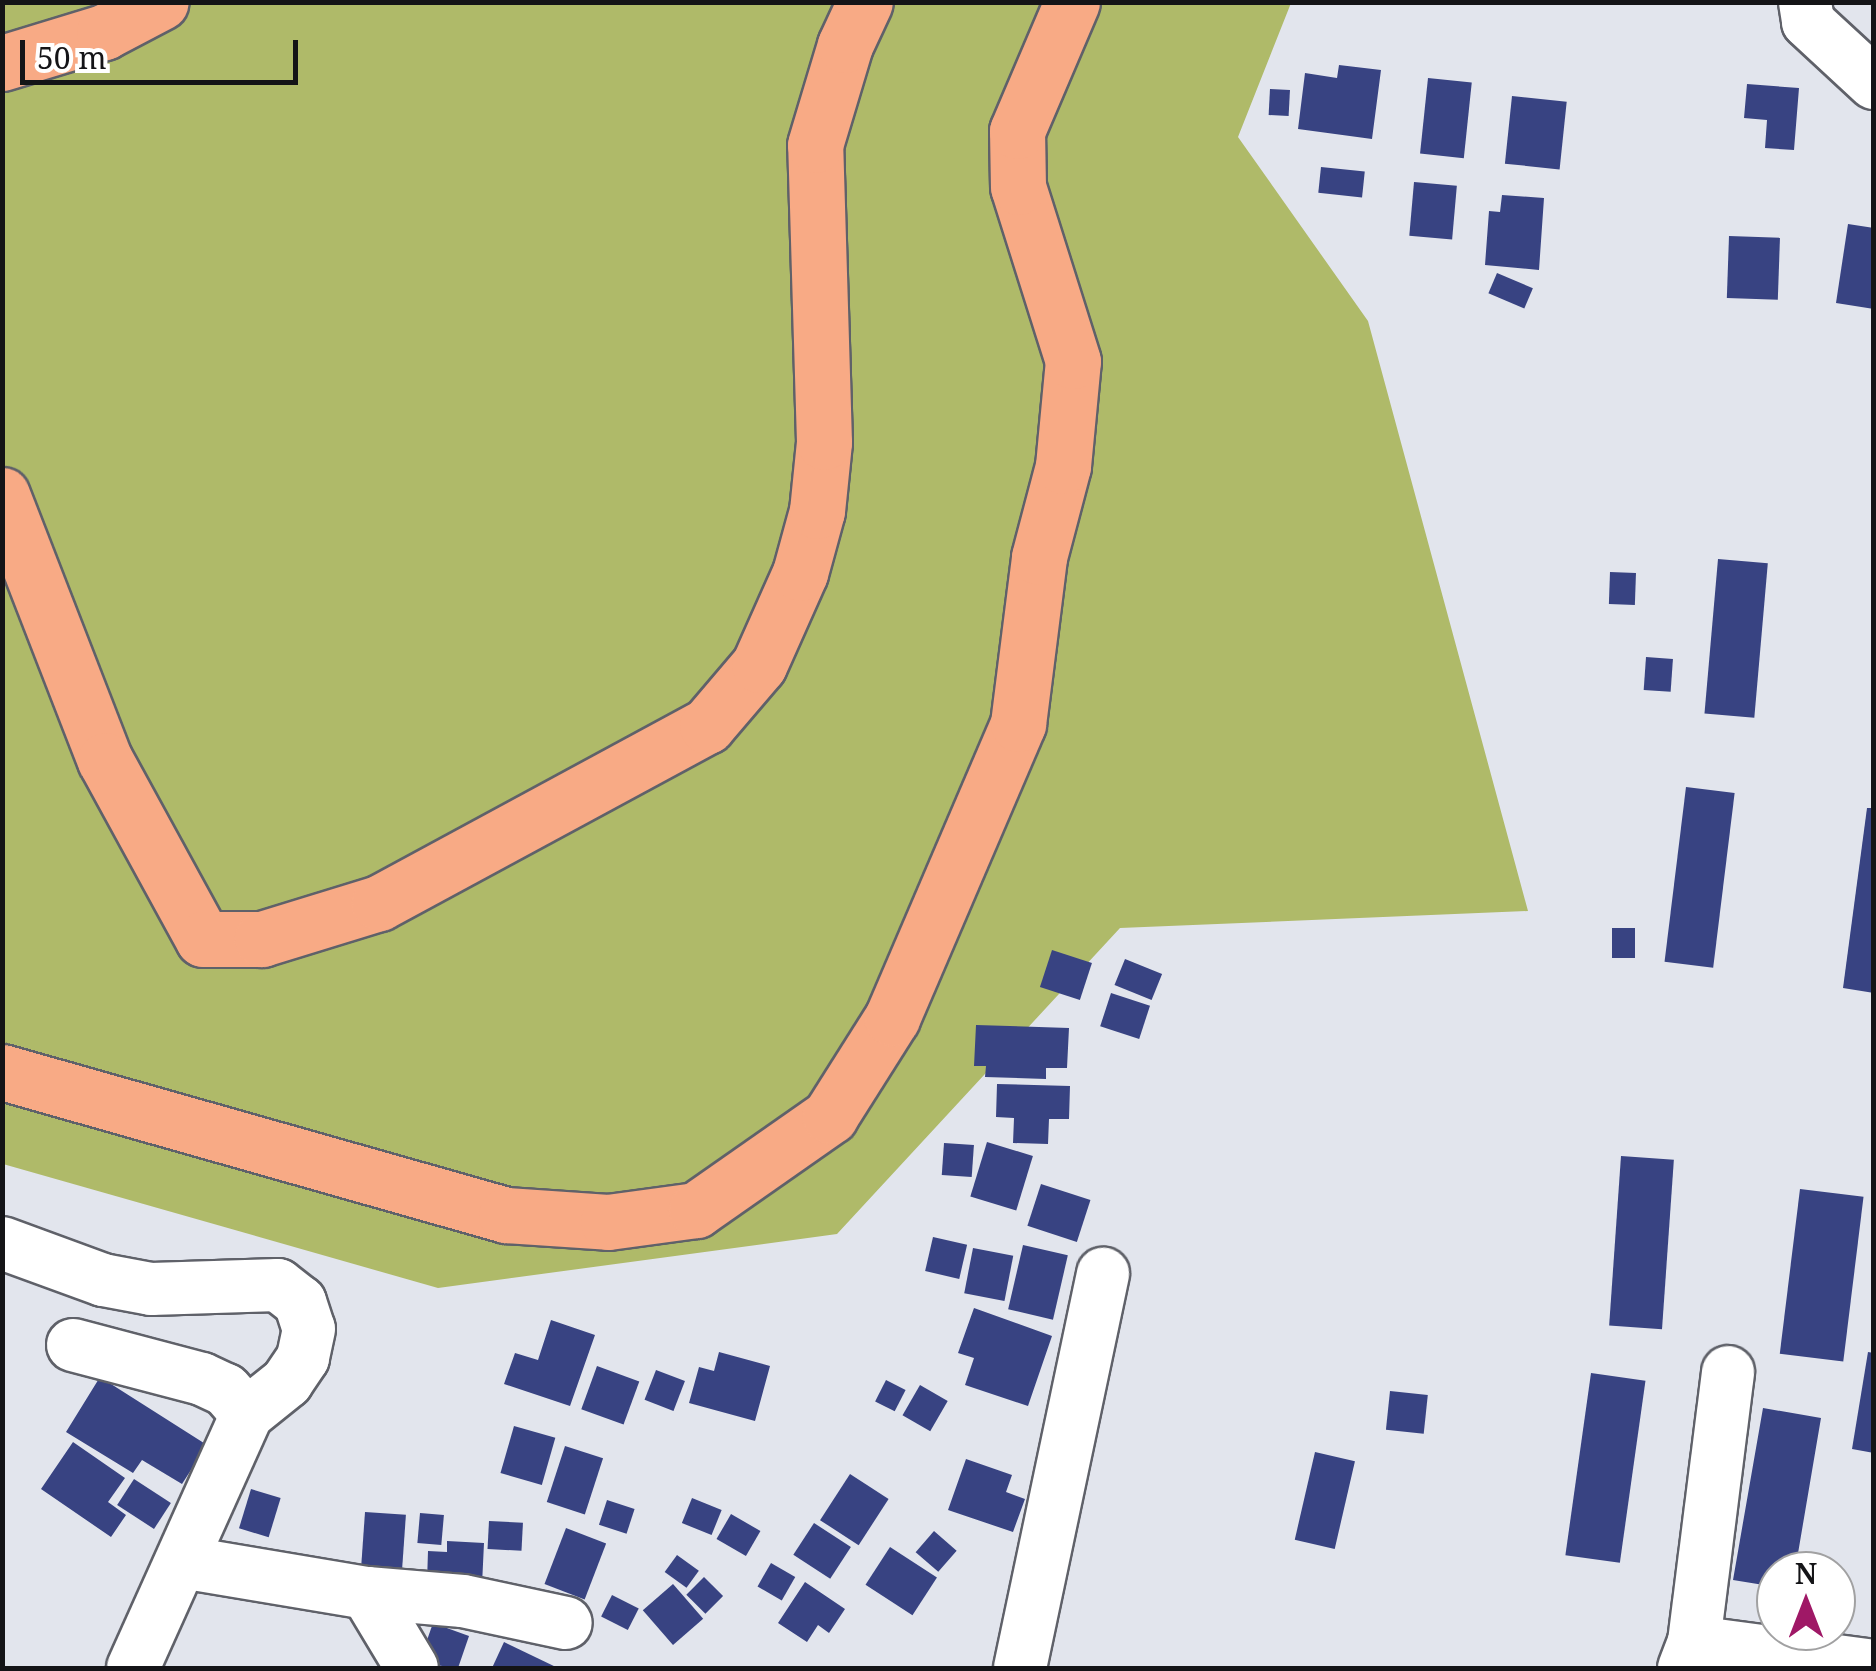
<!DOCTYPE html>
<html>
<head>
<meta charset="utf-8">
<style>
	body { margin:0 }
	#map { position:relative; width:1876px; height:1671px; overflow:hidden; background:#e2e5ed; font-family:"Noto Serif",serif }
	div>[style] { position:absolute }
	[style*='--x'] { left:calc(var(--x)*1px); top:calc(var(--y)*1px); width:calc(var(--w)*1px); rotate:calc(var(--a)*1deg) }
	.forest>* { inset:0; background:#afba69 }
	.building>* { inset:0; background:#384382; transform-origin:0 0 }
	.roads { filter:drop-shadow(2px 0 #5f6169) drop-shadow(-2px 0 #5f6169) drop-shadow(0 2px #5f6169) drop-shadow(0 -2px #5f6169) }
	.minor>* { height:52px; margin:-26px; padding:0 26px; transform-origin:26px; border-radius:26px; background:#fff }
	.highway>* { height:55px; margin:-27.5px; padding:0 27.5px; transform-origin:27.5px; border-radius:27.5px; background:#f8aa85 }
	span { translate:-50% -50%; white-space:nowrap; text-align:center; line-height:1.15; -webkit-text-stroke:10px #fff; paint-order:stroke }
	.frame { position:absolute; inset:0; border:5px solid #141417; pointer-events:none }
	.north { position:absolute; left:1756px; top:1551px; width:100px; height:100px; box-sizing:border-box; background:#fff; border:2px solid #a1a1a2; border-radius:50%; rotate:0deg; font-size:28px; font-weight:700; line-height:40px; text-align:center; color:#141417 }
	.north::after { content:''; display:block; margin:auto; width:35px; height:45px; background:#9f1866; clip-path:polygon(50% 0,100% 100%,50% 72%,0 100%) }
	.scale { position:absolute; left:20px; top:40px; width:278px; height:45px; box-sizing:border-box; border:5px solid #141417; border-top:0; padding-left:12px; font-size:30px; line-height:35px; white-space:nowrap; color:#141417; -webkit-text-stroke:8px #fff; paint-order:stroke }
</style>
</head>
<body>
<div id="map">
	<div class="forest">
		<i style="clip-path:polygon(2px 3px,1291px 3px,1238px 137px,1368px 321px,1528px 911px,1120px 928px,837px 1234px,438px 1288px,3px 1164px)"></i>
	</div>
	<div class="building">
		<i style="clip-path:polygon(1339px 65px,1381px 70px,1372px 139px,1298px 129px,1305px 73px,1337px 78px)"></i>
		<i style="left:1428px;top:78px;width:44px;height:76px;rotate:6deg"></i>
		<i style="clip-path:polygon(1747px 84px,1799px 88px,1794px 150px,1765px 148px,1767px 120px,1744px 118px)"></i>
		<i style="left:1270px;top:89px;width:20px;height:26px;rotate:3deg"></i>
		<i style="left:1512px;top:96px;width:55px;height:68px;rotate:6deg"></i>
		<i style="left:1321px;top:167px;width:44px;height:26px;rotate:6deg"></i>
		<i style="left:1414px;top:182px;width:43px;height:54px;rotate:5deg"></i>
		<i style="clip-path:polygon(1502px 195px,1544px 198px,1539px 270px,1485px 265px,1489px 211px,1500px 212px)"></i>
		<i style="clip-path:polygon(1848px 224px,1874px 228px,1874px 309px,1836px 303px)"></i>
		<i style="left:1729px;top:236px;width:51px;height:62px;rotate:2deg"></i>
		<i style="left:1497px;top:273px;width:39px;height:22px;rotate:23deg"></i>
		<i style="left:1718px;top:559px;width:50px;height:155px;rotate:5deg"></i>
		<i style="left:1610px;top:572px;width:26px;height:32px;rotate:2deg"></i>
		<i style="left:1646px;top:657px;width:27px;height:33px;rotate:4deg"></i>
		<i style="left:1686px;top:787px;width:49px;height:176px;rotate:7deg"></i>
		<i style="clip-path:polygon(1867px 808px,1874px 808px,1874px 993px,1843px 988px)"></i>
		<i style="left:1612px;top:928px;width:23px;height:30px"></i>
		<i style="left:1052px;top:950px;width:42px;height:39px;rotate:18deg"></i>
		<i style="left:1125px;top:959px;width:40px;height:28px;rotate:22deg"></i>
		<i style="left:1111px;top:993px;width:41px;height:35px;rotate:18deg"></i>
		<i style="clip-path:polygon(976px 1025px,1069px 1028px,1067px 1068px,1046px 1068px,1046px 1079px,985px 1077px,986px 1066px,974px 1066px)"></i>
		<i style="clip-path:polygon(997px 1084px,1070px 1086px,1069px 1119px,1049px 1119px,1048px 1144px,1013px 1143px,1014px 1118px,996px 1117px)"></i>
		<i style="left:987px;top:1142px;width:48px;height:57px;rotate:17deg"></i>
		<i style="left:944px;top:1143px;width:30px;height:32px;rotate:4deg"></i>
		<i style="left:1621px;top:1156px;width:53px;height:170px;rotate:4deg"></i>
		<i style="left:1041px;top:1184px;width:52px;height:44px;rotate:18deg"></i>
		<i style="left:1800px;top:1189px;width:64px;height:166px;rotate:7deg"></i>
		<i style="left:933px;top:1237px;width:35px;height:35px;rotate:13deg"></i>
		<i style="left:1023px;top:1245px;width:46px;height:66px;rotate:13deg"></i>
		<i style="left:973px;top:1248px;width:41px;height:46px;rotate:11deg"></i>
		<i style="clip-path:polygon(974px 1308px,1052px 1336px,1028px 1406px,965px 1385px,974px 1358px,958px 1353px)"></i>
		<i style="clip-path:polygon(551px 1320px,595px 1335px,570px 1406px,504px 1384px,515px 1353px,538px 1360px)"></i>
		<i style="clip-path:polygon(719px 1352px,770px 1366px,755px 1421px,689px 1403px,699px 1367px,714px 1371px)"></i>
		<i style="clip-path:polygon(1868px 1352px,1874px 1353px,1874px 1453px,1852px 1449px)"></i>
		<i style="left:597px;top:1366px;width:45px;height:46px;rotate:20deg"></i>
		<i style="left:656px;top:1370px;width:31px;height:32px;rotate:21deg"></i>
		<i style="left:1591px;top:1373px;width:55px;height:184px;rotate:8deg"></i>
		<i style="clip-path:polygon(100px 1377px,207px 1445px,182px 1484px,142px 1460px,133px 1473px,66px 1432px)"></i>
		<i style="left:886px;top:1380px;width:22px;height:24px;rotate:27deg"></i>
		<i style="left:920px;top:1385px;width:32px;height:35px;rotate:30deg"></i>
		<i style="left:1390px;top:1391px;width:38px;height:39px;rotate:6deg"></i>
		<i style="clip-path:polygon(1763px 1408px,1821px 1418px,1795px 1571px,1776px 1571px,1776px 1587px,1733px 1580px)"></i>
		<i style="left:514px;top:1426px;width:43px;height:49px;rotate:16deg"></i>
		<i style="clip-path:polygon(73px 1442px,125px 1478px,108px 1502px,126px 1515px,111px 1537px,41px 1489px)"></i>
		<i style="left:565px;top:1446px;width:40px;height:59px;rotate:18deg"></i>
		<i style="left:1315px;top:1452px;width:41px;height:90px;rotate:13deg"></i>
		<i style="clip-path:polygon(966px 1459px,1012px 1475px,1006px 1492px,1025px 1499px,1013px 1532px,948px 1510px)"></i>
		<i style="left:850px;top:1474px;width:46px;height:55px;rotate:33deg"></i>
		<i style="left:134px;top:1479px;width:44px;height:31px;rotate:33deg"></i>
		<i style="left:251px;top:1489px;width:31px;height:41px;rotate:17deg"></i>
		<i style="left:692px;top:1498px;width:32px;height:27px;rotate:22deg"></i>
		<i style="left:607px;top:1500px;width:29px;height:26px;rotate:18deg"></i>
		<i style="left:365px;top:1512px;width:41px;height:70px;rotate:4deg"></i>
		<i style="left:420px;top:1513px;width:24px;height:30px;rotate:5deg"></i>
		<i style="left:731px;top:1514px;width:34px;height:29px;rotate:30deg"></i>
		<i style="left:489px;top:1521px;width:34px;height:28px;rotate:3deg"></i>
		<i style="left:814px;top:1523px;width:44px;height:38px;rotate:33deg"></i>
		<i style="left:566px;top:1528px;width:43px;height:60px;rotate:21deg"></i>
		<i style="left:934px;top:1531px;width:30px;height:28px;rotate:41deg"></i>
		<i style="clip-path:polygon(447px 1541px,484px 1543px,482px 1585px,427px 1582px,428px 1551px,447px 1552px)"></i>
		<i style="left:890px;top:1547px;width:56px;height:45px;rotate:33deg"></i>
		<i style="left:677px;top:1555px;width:27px;height:21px;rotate:36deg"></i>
		<i style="left:771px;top:1563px;width:28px;height:27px;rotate:30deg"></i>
		<i style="left:704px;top:1577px;width:27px;height:25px;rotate:45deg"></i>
		<i style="clip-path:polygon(805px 1582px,845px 1609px,829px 1633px,818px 1625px,807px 1642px,778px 1623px)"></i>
		<i style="left:673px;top:1584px;width:46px;height:40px;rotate:49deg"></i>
		<i style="left:612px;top:1595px;width:30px;height:24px;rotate:27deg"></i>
		<i style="clip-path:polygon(433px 1623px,469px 1636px,458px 1668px,419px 1663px)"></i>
		<i style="clip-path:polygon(504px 1642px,558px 1668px,492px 1668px)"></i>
	</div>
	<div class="roads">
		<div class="minor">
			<i style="--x:1805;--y:2;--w:20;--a:81"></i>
			<i style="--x:1808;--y:22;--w:90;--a:42.7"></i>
			<i style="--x:2;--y:1243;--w:108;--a:20.1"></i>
			<i style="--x:103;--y:1280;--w:49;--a:10.6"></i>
			<i style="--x:151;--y:1289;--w:127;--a:-1.8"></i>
			<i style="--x:278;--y:1285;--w:28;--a:38"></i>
			<i style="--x:300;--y:1302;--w:28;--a:72"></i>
			<i style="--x:309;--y:1329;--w:30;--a:102"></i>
			<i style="--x:303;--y:1358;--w:29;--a:124"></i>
			<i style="--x:287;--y:1382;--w:51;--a:141.3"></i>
			<i style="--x:247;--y:1414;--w:278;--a:114.2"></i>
			<i style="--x:73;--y:1345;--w:133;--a:14.8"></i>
			<i style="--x:202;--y:1379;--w:26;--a:25"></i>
			<i style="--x:226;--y:1390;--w:32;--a:49"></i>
			<i style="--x:182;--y:1562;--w:188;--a:9.5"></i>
			<i style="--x:367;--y:1593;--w:96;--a:4.8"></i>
			<i style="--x:463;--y:1601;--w:105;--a:12.1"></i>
			<i style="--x:367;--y:1593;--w:87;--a:59"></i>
			<i style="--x:1694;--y:1642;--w:182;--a:7.6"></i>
			<i style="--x:1020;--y:1668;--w:403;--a:-78.1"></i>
			<i style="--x:1684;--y:1668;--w:28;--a:-69"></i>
			<i style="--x:1694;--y:1642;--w:272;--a:-82.8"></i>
		</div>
		<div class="highway">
			<i style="--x:2;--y:63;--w:107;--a:-16.9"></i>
			<i style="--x:104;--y:32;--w:64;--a:-27.8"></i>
			<i style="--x:2;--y:495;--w:284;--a:68.8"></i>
			<i style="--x:105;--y:760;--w:204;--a:61.3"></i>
			<i style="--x:203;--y:939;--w:59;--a:0"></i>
			<i style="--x:262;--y:939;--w:122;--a:-17.1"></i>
			<i style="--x:379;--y:903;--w:373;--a:-28.4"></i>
			<i style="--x:707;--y:726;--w:80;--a:-49.6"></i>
			<i style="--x:759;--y:665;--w:101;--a:-66"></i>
			<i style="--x:800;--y:573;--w:64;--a:-74.7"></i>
			<i style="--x:817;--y:511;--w:69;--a:-84.2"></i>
			<i style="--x:824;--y:442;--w:297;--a:-91.7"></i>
			<i style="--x:815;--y:145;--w:104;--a:-73.3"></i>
			<i style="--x:845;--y:45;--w:47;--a:-65.1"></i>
			<i style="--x:2;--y:1072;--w:524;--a:15.84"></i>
			<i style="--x:506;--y:1215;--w:102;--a:3.9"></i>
			<i style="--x:608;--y:1222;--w:89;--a:-7.8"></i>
			<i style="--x:696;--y:1210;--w:164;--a:-35"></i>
			<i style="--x:830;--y:1116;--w:116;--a:-57.7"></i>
			<i style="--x:892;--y:1018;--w:320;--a:-66.8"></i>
			<i style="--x:1018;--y:724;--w:168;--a:-82.8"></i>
			<i style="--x:1039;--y:557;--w:94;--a:-75.2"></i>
			<i style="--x:1063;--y:466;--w:105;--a:-84.6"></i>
			<i style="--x:1073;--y:361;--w:182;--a:-107.5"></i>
			<i style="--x:1018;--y:187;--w:56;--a:-91"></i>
			<i style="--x:1017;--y:131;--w:140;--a:-66.9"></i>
		</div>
	</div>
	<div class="frame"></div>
	<div class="north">N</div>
	<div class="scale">50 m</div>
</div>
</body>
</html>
